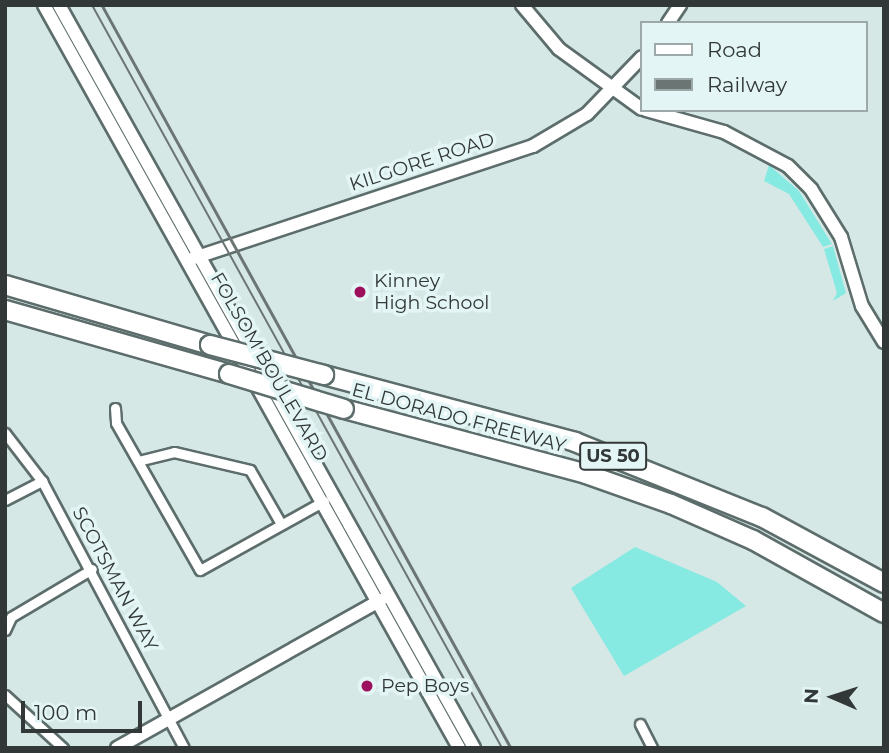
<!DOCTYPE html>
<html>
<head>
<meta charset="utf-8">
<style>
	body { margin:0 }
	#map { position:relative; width:889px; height:753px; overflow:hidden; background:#d6e8e6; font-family:Montserrat,sans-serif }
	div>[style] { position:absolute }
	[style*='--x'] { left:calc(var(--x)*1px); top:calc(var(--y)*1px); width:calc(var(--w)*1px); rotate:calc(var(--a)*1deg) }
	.green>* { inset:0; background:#86e9e2 }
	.roads { filter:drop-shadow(2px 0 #5c6d6b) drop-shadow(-2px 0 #5c6d6b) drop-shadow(0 2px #5c6d6b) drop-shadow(0 -2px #5c6d6b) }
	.street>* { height:9px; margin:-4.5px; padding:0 4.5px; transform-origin:4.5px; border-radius:4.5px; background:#fff }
	.secondary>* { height:12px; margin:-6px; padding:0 6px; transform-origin:6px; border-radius:6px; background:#fff }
	.highway>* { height:18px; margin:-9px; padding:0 9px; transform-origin:9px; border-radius:9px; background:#fff }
	.tram>* { height:2px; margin:-1px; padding:0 1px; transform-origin:1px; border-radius:1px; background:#6a7574 }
	.rail>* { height:2.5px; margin:-1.25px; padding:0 1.25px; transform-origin:1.25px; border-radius:1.25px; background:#6a7574 }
	.bridges { filter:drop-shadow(2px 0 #5c6d6b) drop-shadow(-2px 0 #5c6d6b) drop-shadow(0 2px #5c6d6b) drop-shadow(0 -2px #5c6d6b) }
	.highway-bridge>* { height:18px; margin:-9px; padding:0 9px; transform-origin:9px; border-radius:9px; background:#fff }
	.dots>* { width:19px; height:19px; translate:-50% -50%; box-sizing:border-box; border:4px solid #e3f5f4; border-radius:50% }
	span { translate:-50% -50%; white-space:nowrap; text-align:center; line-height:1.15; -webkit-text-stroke:7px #e3f5f4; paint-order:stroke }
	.shield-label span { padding:2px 5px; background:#e3f5f4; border:2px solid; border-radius:5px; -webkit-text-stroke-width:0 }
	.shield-label { font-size:18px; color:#313837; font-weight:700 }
	.street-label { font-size:19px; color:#313837 }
	.poi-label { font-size:19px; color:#313837 }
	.left { translate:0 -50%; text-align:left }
	.frame { position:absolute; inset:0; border:7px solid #313837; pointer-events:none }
	.legend { position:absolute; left:640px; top:21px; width:228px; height:91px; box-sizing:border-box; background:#e3f5f4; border:2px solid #9ca9a8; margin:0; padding:9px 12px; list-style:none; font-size:21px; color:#313837 }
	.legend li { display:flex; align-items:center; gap:14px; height:35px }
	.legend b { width:35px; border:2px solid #9ca9a8 }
	.north { position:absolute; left:798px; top:662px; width:70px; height:70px; -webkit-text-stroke:5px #e3f5f4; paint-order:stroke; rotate:273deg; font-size:19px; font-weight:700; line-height:28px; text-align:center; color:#313837 }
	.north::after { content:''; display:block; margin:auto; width:24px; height:32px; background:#313837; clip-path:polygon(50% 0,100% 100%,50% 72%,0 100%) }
	.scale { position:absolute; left:21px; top:701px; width:121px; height:32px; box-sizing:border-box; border:4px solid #313837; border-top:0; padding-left:9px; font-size:21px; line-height:24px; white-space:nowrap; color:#313837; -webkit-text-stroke:5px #e3f5f4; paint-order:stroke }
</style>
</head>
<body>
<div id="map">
	<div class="green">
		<i style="clip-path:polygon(769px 165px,799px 191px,832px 244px,823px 247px,789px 194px,764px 181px)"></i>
		<i style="clip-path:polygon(833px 246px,846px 293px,833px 301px,837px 293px,824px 249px)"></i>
		<i style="clip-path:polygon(635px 547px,717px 582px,746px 606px,624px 676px,571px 588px)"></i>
	</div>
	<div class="roads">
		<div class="street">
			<i style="--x:115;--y:408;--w:15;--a:86"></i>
			<i style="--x:116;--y:423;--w:169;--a:60.3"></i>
			<i style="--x:200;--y:570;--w:142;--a:-29.1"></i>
			<i style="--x:5;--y:433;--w:61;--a:52.4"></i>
			<i style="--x:42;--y:481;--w:302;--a:62"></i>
			<i style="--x:138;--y:461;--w:37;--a:-14"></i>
			<i style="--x:174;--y:452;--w:78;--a:13.3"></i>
			<i style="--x:250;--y:470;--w:62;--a:60.1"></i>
			<i style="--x:5;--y:500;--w:42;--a:-27.2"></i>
			<i style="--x:5;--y:630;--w:14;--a:-65"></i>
			<i style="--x:11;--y:617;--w:94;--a:-30.7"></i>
			<i style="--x:5;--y:695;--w:79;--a:42.4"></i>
			<i style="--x:640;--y:724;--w:27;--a:63"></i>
		</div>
		<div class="secondary">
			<i style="--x:44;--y:5;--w:851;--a:60.81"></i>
			<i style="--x:59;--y:5;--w:851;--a:60.81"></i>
			<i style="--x:522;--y:5;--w:57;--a:49.9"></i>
			<i style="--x:559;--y:49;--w:102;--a:35.9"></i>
			<i style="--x:668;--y:23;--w:22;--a:-56"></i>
			<i style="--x:646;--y:110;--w:81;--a:15.8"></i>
			<i style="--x:724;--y:132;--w:72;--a:28"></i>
			<i style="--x:788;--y:166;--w:33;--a:45"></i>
			<i style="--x:811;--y:189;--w:57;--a:58"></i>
			<i style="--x:841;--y:237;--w:72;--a:73.1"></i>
			<i style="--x:862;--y:306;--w:42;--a:58.6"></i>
			<i style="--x:191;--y:259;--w:360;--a:-18.3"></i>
			<i style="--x:533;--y:146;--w:63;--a:-30.7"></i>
			<i style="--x:587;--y:114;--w:79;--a:-46"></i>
			<i style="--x:117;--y:748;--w:303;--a:-29.3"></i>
		</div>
		<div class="highway">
			<i style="--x:5;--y:285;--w:214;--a:16.3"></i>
			<i style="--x:5;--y:310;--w:233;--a:15.9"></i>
			<i style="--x:324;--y:375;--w:260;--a:14.9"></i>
			<i style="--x:575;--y:442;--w:201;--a:21.9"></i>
			<i style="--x:762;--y:517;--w:139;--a:28.4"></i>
			<i style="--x:344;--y:409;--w:251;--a:15"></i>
			<i style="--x:586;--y:474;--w:90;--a:19.4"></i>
			<i style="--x:671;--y:504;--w:90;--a:23.7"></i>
			<i style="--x:753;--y:540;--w:150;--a:29.1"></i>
		</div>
	</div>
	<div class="tram">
		<i style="--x:92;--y:5;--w:849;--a:61.11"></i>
	</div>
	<div class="rail">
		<i style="--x:102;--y:5;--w:848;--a:61.17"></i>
	</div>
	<div class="bridges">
		<div class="highway-bridge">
			<i style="--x:210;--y:345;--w:118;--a:14.7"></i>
			<i style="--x:229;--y:374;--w:120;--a:16.9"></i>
		</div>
	</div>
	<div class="dots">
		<i style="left:360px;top:292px;background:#9d105e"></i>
		<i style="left:367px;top:686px;background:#9d105e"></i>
	</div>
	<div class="shield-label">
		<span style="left:613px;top:456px">US 50</span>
	</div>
	<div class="street-label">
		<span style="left:422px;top:162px;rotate:-18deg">KILGORE ROAD</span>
		<span style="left:269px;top:367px;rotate:60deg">FOLSOM BOULEVARD</span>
		<span style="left:459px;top:418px;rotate:15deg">EL DORADO FREEWAY</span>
		<span style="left:115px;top:579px;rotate:62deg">SCOTSMAN WAY</span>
	</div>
	<div class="poi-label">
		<span class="left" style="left:374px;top:292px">Kinney<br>High School</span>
		<span class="left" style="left:381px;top:686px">Pep Boys</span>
	</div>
	<div class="frame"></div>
	<ul class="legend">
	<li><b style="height:9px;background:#fff"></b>Road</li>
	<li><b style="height:9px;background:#6a7574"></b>Railway</li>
	</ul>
	<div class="north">N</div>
	<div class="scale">100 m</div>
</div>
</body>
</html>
